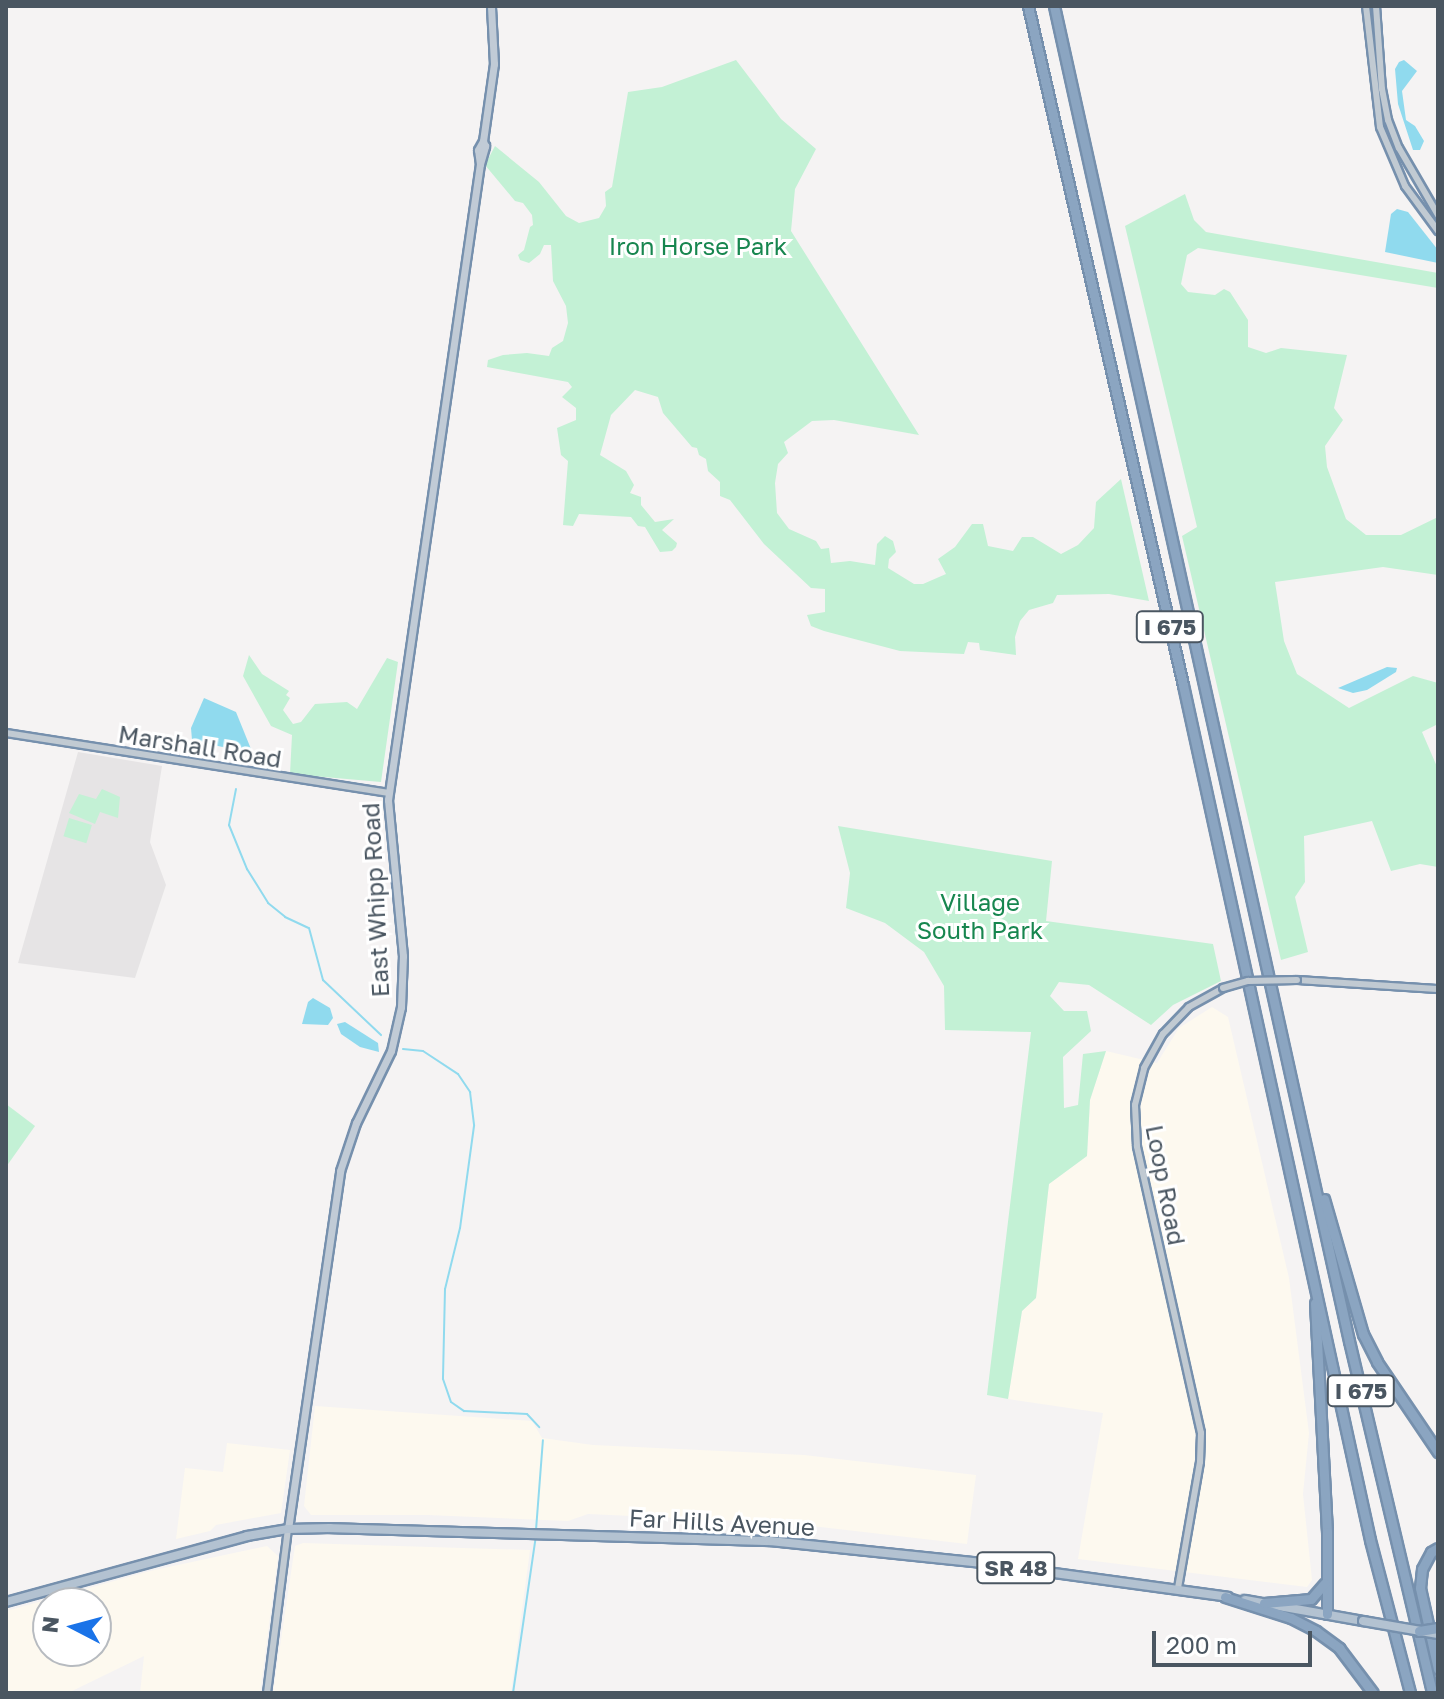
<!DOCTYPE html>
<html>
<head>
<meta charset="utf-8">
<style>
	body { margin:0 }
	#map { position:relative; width:1444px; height:1699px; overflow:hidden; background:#f5f3f3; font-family:"Golos Text",sans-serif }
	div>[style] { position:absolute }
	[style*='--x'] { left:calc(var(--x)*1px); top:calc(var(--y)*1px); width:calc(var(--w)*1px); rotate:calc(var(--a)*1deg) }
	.commercial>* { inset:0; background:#fdf9ef }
	.education>* { inset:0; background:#e6e4e5 }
	.green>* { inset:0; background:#c3f1d5; transform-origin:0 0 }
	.water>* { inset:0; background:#90daee }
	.stream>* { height:2px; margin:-1px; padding:0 1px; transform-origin:1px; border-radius:1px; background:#90daee }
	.roads { filter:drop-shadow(2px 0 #7690ad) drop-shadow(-2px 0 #7690ad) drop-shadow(0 2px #7690ad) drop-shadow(0 -2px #7690ad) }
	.tertiary>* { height:6px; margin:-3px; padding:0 3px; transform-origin:3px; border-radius:3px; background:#c1cad2 }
	.secondary>* { height:7px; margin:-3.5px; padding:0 3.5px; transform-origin:3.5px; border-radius:3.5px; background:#c1cbd6 }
	.primary>* { height:8px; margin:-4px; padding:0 4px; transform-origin:4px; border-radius:4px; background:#b3c2d1 }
	.motorway>* { height:9px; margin:-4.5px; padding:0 4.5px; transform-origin:4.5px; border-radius:4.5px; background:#8ba5c1 }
	.bridges { filter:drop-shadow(2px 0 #7690ad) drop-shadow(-2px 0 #7690ad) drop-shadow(0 2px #7690ad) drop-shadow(0 -2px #7690ad) }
	.tertiary-bridge>* { height:6px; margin:-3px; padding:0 3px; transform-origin:3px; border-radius:3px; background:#c1cad2 }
	.primary-bridge>* { height:8px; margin:-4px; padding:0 4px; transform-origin:4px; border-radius:4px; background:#b3c2d1 }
	.motorway-bridge>* { height:9px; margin:-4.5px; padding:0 4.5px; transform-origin:4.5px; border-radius:4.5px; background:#8ba5c1 }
	span { translate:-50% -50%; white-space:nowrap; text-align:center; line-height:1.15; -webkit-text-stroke:6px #fff; paint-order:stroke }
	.shield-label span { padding:2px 6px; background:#fff; border:2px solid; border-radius:6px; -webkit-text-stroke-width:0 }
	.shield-label { font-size:22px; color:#4a5661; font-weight:700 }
	.park-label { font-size:24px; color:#17864f }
	.street-label { font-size:24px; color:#4a5661 }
	.frame { position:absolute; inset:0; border:8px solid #4a5661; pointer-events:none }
	.north { position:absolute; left:32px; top:1587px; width:80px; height:80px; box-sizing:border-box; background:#fff; border:2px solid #b7bbc0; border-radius:50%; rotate:276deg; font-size:22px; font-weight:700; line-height:32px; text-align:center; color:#4a5661 }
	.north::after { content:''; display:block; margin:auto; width:28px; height:36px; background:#1a73e8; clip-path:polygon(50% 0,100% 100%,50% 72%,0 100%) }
	.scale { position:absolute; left:1152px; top:1631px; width:160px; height:36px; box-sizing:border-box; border:4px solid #4a5661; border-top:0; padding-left:10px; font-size:24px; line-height:28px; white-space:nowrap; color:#4a5661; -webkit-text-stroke:6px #fff; paint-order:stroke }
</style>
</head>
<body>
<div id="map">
	<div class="commercial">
		<i style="clip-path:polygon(1212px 1007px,1228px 1017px,1289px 1278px,1309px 1433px,1303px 1494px,1312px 1580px,1307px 1587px,1078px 1559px,1103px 1413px,1008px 1399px,1022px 1311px,1036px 1298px,1049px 1184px,1087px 1156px,1090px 1100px,1106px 1051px,1157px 1063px,1179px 1028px)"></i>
		<i style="clip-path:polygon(315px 1406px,532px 1421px,542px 1438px,593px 1445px,804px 1455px,976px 1475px,967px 1544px,786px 1523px,588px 1514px,568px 1521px,428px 1515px,311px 1515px,304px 1506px)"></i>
		<i style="clip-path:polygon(227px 1443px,290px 1450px,281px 1513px,216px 1525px,210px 1531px,176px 1539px,185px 1468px,223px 1472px)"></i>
		<i style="clip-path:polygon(303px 1543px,530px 1550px,511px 1693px,273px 1693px,295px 1546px)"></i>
		<i style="clip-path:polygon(evenodd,267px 1546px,278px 1556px,260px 1693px,140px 1693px,144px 1656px,68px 1693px,6px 1693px,6px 1611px,150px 1571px,267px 1546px,48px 1603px,96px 1603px,96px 1651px,48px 1651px,48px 1603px)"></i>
	</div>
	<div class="education">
		<i style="clip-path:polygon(78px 752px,162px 766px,150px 842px,166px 885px,135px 978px,18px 963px)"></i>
	</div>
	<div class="green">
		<i style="clip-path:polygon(736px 60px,781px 119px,816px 149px,795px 189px,791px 231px,919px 435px,834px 420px,812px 421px,784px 442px,788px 453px,778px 464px,775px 483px,777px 513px,789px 529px,816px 541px,821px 549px,829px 548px,831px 563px,850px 561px,875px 565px,877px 544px,885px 536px,893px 541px,896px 552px,889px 559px,888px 568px,914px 584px,923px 584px,946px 574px,938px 559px,955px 547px,972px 524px,983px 524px,988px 546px,1013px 551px,1022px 537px,1033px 537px,1061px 554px,1078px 545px,1094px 528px,1096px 502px,1121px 479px,1149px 601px,1109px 594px,1057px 595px,1053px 603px,1029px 610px,1020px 621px,1015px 637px,1016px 655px,980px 650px,979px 643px,968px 642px,964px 654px,900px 651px,824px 631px,811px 626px,807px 615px,825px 612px,825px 589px,811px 588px,764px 544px,730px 500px,720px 496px,720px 482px,708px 471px,706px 459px,699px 455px,697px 448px,692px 447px,663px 413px,658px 397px,635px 390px,611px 415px,600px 455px,626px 471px,634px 485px,630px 493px,641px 497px,641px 505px,655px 522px,674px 519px,662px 530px,677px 543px,676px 547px,672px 551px,660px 552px,645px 527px,638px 526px,631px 517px,579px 514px,573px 526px,563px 525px,568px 461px,561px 455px,557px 428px,576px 420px,576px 408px,562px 397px,572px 387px,568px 382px,487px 367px,488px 360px,503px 355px,527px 353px,549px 356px,552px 348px,563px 341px,568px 323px,566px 306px,553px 281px,551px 245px,544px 245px,540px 254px,529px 263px,520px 260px,518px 255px,524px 250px,530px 227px,533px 225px,532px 215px,523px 203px,515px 201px,485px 165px,495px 146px,539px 182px,566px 216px,579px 223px,599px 218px,606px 206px,605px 192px,612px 187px,628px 92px,662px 87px)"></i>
		<i style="clip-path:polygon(1185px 194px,1194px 220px,1206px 232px,1438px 273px,1438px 288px,1198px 248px,1187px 255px,1181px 284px,1188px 292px,1215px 295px,1224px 289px,1230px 292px,1248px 320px,1248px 347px,1266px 353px,1281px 348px,1347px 355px,1334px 408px,1343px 420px,1325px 446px,1327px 467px,1346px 519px,1366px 535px,1401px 535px,1438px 517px,1438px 575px,1383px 567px,1275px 582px,1284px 641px,1297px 674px,1349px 708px,1413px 676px,1438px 683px,1438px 724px,1422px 732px,1438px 769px,1438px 867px,1420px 864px,1391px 871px,1372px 821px,1304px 836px,1305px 882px,1295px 897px,1308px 952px,1281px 960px,1182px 536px,1197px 527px,1125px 226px)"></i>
		<i style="clip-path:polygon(249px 655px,262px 674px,289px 691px,286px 695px,290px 698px,283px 710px,293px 724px,301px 722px,315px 704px,347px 702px,357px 709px,387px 658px,398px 662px,381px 782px,290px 774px,292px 735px,271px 726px,243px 676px)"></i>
		<i style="clip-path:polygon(102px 789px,120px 797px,118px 818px,100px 812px,95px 824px,69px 813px,79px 794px,96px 799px)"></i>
		<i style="left:69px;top:818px;width:24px;height:19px;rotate:17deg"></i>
		<i style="clip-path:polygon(838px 826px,1052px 861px,1046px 921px,1213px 944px,1221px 981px,1173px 1005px,1151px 1025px,1089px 985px,1059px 982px,1050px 996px,1064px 1011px,1087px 1011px,1091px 1031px,1063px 1057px,1064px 1108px,1078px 1105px,1083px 1054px,1106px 1051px,1090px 1100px,1087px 1156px,1049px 1184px,1036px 1298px,1022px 1311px,1008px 1399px,987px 1395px,1031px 1032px,945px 1030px,944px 986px,924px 952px,885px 923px,846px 908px,850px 873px)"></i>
		<i style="clip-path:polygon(6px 1104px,35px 1126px,6px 1167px)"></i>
	</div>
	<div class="water">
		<i style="clip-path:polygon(1404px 60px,1417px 71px,1402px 91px,1406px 120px,1415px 126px,1424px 141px,1420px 150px,1413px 150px,1398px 104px,1395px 69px,1399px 62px)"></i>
		<i style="clip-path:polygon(1397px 209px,1408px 212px,1438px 250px,1438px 263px,1385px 252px,1391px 214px)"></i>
		<i style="clip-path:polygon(1387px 667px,1397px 668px,1396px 672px,1367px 690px,1353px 693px,1338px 688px)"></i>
		<i style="clip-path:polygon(204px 698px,236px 712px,253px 754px,192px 740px,191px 728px)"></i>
		<i style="clip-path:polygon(313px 998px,330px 1008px,333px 1018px,328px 1025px,302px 1024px,308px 1002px)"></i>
		<i style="clip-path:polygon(345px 1022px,378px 1043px,379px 1052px,360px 1047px,341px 1034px,337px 1024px)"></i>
	</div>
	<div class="stream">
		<i style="--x:236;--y:789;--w:37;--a:101"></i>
		<i style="--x:229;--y:825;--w:48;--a:67.8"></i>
		<i style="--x:247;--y:869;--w:40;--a:58"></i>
		<i style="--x:268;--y:903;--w:22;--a:39"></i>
		<i style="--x:285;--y:917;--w:26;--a:25"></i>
		<i style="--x:309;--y:928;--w:54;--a:74.9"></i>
		<i style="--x:323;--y:980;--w:80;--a:43.5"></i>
		<i style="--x:403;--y:1049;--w:20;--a:6"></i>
		<i style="--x:423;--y:1051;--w:42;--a:33.3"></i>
		<i style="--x:458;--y:1074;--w:22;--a:56"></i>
		<i style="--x:470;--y:1092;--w:34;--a:83"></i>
		<i style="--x:474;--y:1126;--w:103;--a:97.8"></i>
		<i style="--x:460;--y:1228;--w:63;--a:103.8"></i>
		<i style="--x:445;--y:1289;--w:90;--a:91.3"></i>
		<i style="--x:443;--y:1379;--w:24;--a:71"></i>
		<i style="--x:451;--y:1402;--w:16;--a:35"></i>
		<i style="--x:464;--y:1411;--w:63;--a:2.7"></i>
		<i style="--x:527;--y:1414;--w:18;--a:47"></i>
		<i style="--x:536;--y:1530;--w:90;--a:-85.6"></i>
		<i style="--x:513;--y:1693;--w:159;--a:-81.7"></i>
	</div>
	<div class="roads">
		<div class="tertiary">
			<i style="--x:1366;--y:6;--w:122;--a:83.4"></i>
			<i style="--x:1380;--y:127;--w:64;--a:67"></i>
			<i style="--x:1405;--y:186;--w:56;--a:53.7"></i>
			<i style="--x:1376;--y:6;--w:83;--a:85.9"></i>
			<i style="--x:1382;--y:89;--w:32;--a:79"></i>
			<i style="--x:1388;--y:120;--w:30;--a:69"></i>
			<i style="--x:1399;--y:148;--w:78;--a:59.8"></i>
			<i style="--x:6;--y:733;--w:388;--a:8.9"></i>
			<i style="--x:1297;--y:980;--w:141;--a:3.7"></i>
			<i style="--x:1178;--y:1588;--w:128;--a:-80.1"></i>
			<i style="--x:1200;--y:1462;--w:29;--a:-88"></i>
			<i style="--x:1201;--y:1433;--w:294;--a:-102.6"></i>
			<i style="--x:1137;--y:1146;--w:41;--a:-92.8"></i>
			<i style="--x:1135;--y:1105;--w:38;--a:-76"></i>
			<i style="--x:1144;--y:1068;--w:39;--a:-61"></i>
			<i style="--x:1163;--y:1034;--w:37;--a:-46"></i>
			<i style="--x:1189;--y:1007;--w:39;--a:-29"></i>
			<i style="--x:267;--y:1693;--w:165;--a:-82.7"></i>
		</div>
		<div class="secondary">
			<i style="--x:480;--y:164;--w:14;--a:-98"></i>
			<i style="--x:478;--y:150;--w:10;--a:-61"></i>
			<i style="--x:483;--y:141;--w:78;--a:-81.9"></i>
			<i style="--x:494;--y:64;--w:58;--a:-93"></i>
			<i style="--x:288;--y:1529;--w:362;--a:-81.7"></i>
			<i style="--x:340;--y:1171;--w:51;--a:-71.6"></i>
			<i style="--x:356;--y:1123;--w:80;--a:-64.1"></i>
			<i style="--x:391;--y:1051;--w:45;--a:-77.2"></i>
			<i style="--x:401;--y:1007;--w:51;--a:-87.8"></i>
			<i style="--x:403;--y:956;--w:157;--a:-95.5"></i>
			<i style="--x:388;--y:800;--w:643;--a:-81.77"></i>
			<i style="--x:480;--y:164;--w:19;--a:-74"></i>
			<i style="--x:485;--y:146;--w:5;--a:-112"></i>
		</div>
		<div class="primary">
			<i style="--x:1245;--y:1600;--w:120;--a:10.1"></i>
			<i style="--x:6;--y:1602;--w:250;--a:-15.3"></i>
			<i style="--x:247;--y:1536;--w:42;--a:-9.7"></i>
			<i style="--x:288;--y:1529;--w:42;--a:-1.4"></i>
			<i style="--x:330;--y:1528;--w:439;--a:1.7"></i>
			<i style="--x:769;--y:1541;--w:213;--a:5.9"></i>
			<i style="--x:981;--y:1563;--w:249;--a:7.8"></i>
		</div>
		<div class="motorway">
			<i style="--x:1028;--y:6;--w:696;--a:77.14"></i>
			<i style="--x:1183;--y:685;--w:875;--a:77.66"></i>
			<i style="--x:1370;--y:1540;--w:158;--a:75.3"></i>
			<i style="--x:1054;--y:6;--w:1367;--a:77.54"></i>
			<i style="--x:1349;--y:1341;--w:362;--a:76.7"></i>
			<i style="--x:1324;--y:1199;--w:141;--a:73.9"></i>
			<i style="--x:1363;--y:1334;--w:31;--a:63"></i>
			<i style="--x:1377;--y:1362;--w:109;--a:55.9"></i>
			<i style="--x:1315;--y:1303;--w:229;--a:87"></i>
			<i style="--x:1327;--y:1532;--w:82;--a:90"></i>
			<i style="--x:1438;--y:1548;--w:8;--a:150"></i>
			<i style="--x:1431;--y:1552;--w:19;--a:118"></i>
			<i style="--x:1422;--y:1569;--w:19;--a:96"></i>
			<i style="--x:1420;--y:1588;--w:83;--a:77.5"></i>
			<i style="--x:1225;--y:1597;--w:69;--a:17.7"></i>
			<i style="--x:1291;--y:1618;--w:28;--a:27"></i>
			<i style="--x:1316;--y:1631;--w:29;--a:36"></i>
			<i style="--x:1339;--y:1648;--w:56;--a:52.9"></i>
			<i style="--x:1264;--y:1603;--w:47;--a:-4.9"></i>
			<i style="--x:1311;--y:1599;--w:21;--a:-49"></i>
		</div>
	</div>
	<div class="bridges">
		<div class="tertiary-bridge">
			<i style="--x:1223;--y:988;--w:26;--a:-16"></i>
			<i style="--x:1248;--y:981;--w:49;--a:-1.2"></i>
		</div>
		<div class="primary-bridge">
			<i style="--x:1363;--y:1621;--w:76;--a:9.8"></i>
		</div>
		<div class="motorway-bridge">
			<i style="--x:1419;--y:1631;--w:19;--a:-9"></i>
		</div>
	</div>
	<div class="shield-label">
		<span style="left:1170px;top:627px">I 675</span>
		<span style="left:1361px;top:1391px">I 675</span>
		<span style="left:1016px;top:1568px">SR 48</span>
	</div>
	<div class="park-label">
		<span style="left:698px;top:246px">Iron Horse Park</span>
		<span style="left:980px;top:916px">Village<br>South Park</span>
	</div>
	<div class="street-label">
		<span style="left:200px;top:746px;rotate:9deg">Marshall Road</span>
		<span style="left:375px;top:900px;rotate:-93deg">East Whipp Road</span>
		<span style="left:1166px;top:1185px;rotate:79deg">Loop Road</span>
		<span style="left:722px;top:1522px;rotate:3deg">Far Hills Avenue</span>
	</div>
	<div class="frame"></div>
	<div class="north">N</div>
	<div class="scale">200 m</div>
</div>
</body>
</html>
